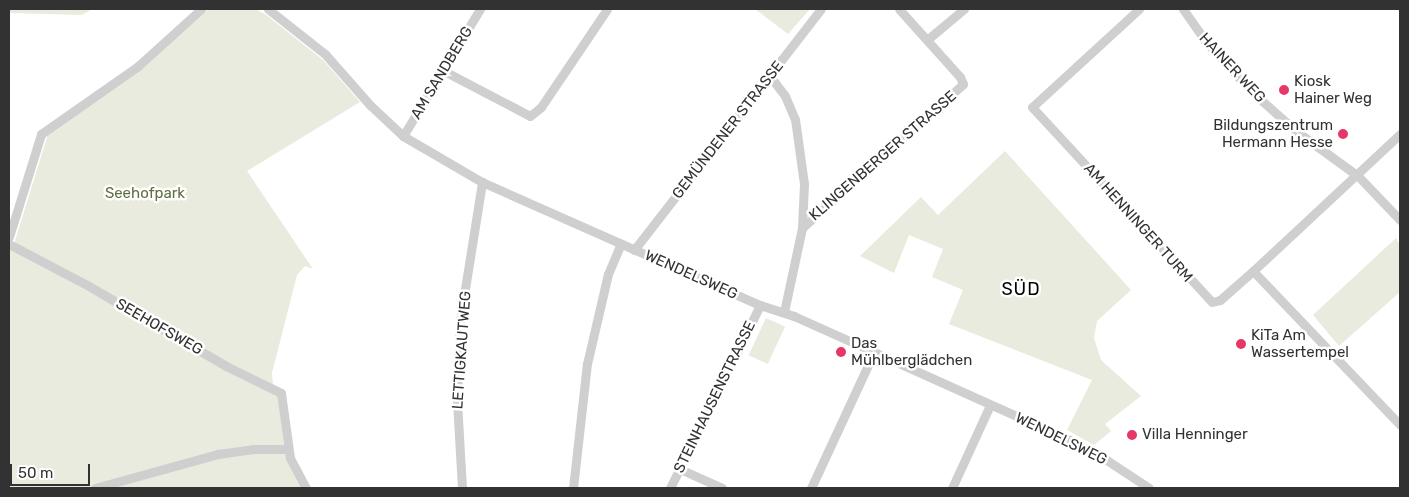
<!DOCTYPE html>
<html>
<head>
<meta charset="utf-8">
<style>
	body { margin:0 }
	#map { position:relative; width:1409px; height:497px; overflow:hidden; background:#fff; font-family:Rubik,sans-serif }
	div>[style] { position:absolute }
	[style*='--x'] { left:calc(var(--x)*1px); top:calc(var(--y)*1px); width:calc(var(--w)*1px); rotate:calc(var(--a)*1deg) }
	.green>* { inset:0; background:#e8ebde; transform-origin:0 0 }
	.minor>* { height:9px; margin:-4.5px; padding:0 4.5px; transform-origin:4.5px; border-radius:4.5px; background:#cfcfcf }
	.dots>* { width:14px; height:14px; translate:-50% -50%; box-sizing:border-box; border:2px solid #fff; border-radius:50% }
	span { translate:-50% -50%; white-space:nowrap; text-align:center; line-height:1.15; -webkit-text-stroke:5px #fff; paint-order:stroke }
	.street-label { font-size:15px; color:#323232 }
	.poi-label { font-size:15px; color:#323232 }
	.left { translate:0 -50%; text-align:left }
	.right { translate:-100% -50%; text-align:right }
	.park-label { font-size:15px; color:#5f6f3e }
	.quarter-label { font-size:18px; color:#000; letter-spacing:1px }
	.frame { position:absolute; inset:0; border:10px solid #323232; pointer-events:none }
	.scale { position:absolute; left:10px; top:464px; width:80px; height:22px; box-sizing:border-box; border:2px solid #323232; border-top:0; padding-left:6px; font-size:15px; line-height:18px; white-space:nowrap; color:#323232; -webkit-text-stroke:4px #fff; paint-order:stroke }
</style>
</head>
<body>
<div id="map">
	<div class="green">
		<i style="clip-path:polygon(9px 9px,92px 9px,82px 15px,9px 13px)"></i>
		<i style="clip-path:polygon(209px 9px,255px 9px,265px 14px,323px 60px,360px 102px,247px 171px,313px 269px,305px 266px,297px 275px,272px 373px,273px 386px,215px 357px,14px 244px,48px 134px,142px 68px)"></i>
		<i style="clip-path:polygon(755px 9px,810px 9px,788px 34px)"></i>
		<i style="clip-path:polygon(1005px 151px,1131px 290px,1097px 321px,1094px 338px,1101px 360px,1141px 396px,1105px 424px,1111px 431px,1094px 445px,1067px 430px,1092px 380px,949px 324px,963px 290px,932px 277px,943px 249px,909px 235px,894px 273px,860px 256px,921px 197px,938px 215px)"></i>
		<i style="clip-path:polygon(1396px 238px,1400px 245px,1400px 292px,1339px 346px,1313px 315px)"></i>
		<i style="clip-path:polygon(9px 247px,278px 397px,285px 453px,301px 488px,9px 488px)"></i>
		<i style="left:766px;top:318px;width:21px;height:41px;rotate:25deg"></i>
	</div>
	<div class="minor">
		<i style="--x:268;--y:9;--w:73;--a:38.3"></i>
		<i style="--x:325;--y:54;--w:68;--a:48.6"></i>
		<i style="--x:370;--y:105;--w:45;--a:43.2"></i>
		<i style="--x:403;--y:136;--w:91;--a:30.2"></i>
		<i style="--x:482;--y:182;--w:304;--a:23.9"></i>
		<i style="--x:760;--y:305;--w:36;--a:18"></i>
		<i style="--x:794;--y:316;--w:298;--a:24.2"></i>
		<i style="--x:1066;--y:438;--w:41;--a:27.8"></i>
		<i style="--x:1102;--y:457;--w:56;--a:33.4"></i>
		<i style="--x:1139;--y:9;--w:145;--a:137.5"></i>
		<i style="--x:1032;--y:107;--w:265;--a:47.3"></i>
		<i style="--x:1212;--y:302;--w:8;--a:-14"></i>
		<i style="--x:1220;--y:300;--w:44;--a:-41.3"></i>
		<i style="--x:1253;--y:271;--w:201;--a:-43"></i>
		<i style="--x:1183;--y:9;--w:39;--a:55"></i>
		<i style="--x:1205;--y:41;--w:69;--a:47.3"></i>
		<i style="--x:1252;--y:92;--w:59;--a:41.6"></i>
		<i style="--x:1296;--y:131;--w:77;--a:36"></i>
		<i style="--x:1358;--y:176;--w:61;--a:46.3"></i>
		<i style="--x:928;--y:39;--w:47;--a:-39.8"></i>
		<i style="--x:444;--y:71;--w:97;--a:27.6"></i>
		<i style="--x:530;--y:116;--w:14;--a:-39"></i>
		<i style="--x:541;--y:107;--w:118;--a:-56"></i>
		<i style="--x:770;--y:76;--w:25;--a:53"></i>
		<i style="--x:785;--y:96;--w:25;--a:67"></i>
		<i style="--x:795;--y:119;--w:66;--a:82.1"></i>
		<i style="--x:804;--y:184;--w:44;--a:92.6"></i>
		<i style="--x:802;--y:228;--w:86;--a:102.1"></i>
		<i style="--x:403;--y:136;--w:149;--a:-58.8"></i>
		<i style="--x:802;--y:228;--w:216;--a:-41.8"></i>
		<i style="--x:963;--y:84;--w:8;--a:-113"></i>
		<i style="--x:960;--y:77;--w:91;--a:-131.9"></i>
		<i style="--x:9;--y:237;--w:108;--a:-72.7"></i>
		<i style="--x:41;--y:134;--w:118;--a:-35"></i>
		<i style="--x:138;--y:66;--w:85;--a:-42.1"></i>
		<i style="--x:9;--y:244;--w:88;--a:27.7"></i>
		<i style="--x:87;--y:285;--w:161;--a:30.2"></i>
		<i style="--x:226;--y:366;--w:61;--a:26.1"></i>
		<i style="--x:281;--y:393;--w:66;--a:82.1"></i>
		<i style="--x:290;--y:458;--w:34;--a:62"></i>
		<i style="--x:634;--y:250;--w:305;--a:-52.2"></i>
		<i style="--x:1253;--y:271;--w:213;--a:46.3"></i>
		<i style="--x:680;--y:469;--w:46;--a:24.3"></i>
		<i style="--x:95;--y:488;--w:128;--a:-15.5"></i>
		<i style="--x:218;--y:454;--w:35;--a:-8"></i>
		<i style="--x:253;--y:449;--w:34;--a:0"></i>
		<i style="--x:462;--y:488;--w:86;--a:-93.3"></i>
		<i style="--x:457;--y:402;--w:82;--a:-87.9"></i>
		<i style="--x:460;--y:320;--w:140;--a:-80.9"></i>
		<i style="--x:573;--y:488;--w:125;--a:-83.6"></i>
		<i style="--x:587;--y:364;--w:92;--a:-76.9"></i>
		<i style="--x:608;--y:274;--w:33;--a:-67"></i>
		<i style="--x:670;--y:488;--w:204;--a:-63.8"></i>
		<i style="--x:811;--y:488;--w:150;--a:-65.1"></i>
		<i style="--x:952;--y:488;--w:91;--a:-65.4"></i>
	</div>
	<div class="dots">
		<i style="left:1284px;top:90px;background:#e63767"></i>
		<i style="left:1343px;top:134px;background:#e63767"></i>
		<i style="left:1241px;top:344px;background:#e63767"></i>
		<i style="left:841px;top:352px;background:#e63767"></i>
		<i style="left:1132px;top:435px;background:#e63767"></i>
	</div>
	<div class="street-label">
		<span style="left:1232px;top:68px;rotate:47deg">HAINER WEG</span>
		<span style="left:442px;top:73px;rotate:-59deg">AM SANDBERG</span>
		<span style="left:728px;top:130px;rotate:-52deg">GEMÜNDENER STRASSE</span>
		<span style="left:883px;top:156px;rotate:-41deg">KLINGENBERGER STRASSE</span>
		<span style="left:1138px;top:223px;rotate:48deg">AM HENNINGER TURM</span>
		<span style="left:691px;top:275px;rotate:24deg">WENDELSWEG</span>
		<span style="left:159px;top:327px;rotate:30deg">SEEHOFSWEG</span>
		<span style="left:462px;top:350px;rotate:-86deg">LETTIGKAUTWEG</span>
		<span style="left:715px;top:397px;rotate:-64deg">STEINHAUSENSTRASSE</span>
		<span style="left:1061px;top:439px;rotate:26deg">WENDELSWEG</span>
	</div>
	<div class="poi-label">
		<span class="left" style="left:1294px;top:90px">Kiosk<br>Hainer Weg</span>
		<span class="right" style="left:1333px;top:134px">Bildungszentrum<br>Hermann Hesse</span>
		<span class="left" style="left:1251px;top:344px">KiTa Am<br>Wassertempel</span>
		<span class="left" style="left:851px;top:352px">Das<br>Mühlberglädchen</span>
		<span class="left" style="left:1142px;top:435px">Villa Henninger</span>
	</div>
	<div class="park-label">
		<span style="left:145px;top:194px">Seehofpark</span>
	</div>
	<div class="quarter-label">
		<span style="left:1021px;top:289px">SÜD</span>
	</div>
	<div class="frame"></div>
	<div class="scale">50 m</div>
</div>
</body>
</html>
